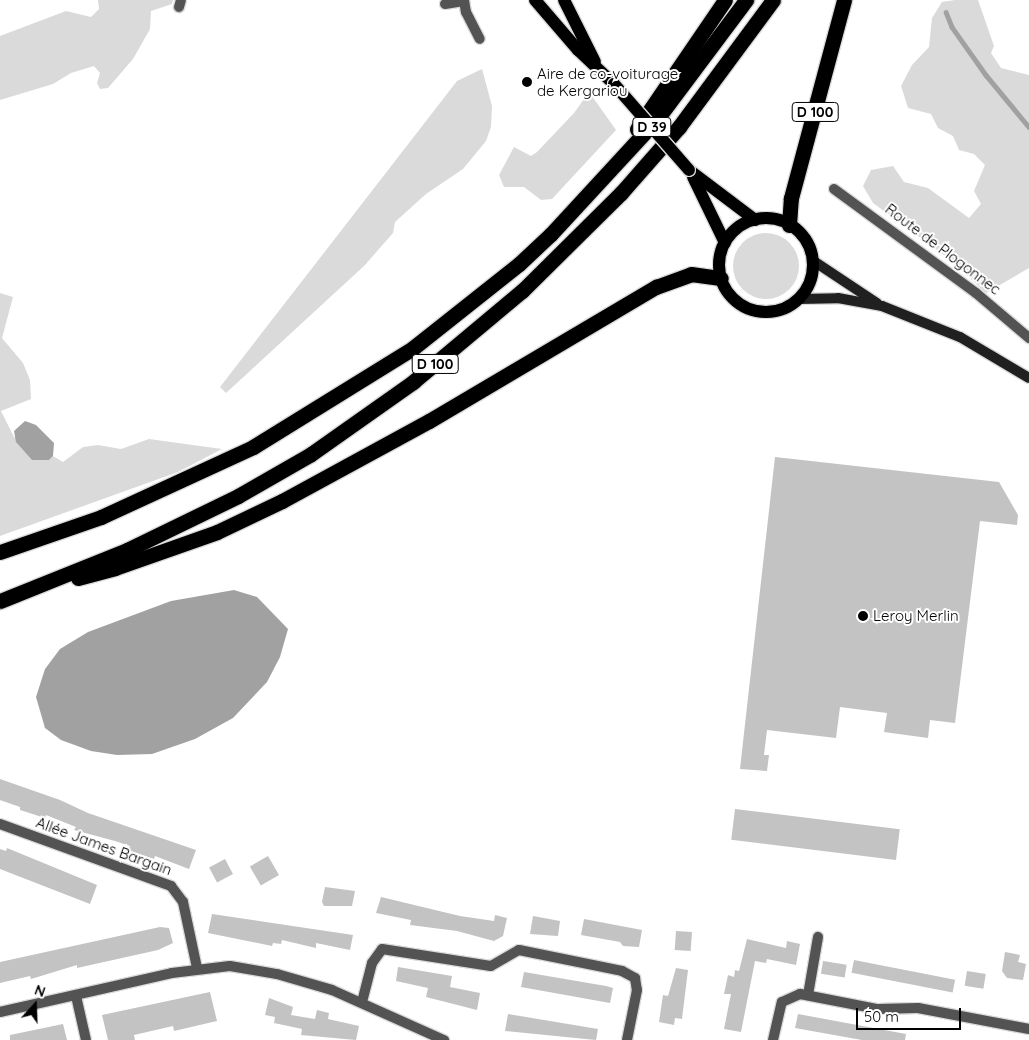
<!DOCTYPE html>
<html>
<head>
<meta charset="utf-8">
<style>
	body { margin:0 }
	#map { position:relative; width:1029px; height:1040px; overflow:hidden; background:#fff; font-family:Quicksand,sans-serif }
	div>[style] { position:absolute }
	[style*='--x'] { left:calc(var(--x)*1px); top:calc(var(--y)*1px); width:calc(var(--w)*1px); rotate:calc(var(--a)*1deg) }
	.green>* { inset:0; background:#dadada }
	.round { border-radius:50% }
	.water>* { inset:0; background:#a1a1a1 }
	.stream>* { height:4.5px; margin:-2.25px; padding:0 2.25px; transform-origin:2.25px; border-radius:2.25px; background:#a1a1a1 }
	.building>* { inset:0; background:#c3c3c3; transform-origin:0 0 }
	.roads { filter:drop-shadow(1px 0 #dbdbdb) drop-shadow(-1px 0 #dbdbdb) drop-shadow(0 1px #dbdbdb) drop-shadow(0 -1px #dbdbdb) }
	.street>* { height:10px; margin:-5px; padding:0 5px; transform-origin:5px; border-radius:5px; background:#535353 }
	.secondary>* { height:10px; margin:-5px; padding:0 5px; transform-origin:5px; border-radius:5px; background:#202020 }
	.primary>* { height:12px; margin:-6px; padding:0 6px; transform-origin:6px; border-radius:6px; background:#000 }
	.primary>.ring { margin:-6px; padding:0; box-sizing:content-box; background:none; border:12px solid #000; border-radius:50% }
	.highway>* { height:15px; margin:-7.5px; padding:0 7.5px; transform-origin:7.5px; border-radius:7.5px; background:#000 }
	.bridges { filter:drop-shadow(1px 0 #dbdbdb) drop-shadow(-1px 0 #dbdbdb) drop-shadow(0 1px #dbdbdb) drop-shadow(0 -1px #dbdbdb) }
	.primary-bridge>* { height:12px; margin:-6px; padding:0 6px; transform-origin:6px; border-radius:6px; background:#000 }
	.dots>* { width:14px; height:14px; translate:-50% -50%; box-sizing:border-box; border:2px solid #fff; border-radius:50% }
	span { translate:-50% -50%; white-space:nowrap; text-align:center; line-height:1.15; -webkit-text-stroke:4px #fff; paint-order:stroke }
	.shield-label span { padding:1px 4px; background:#fff; border:1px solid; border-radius:4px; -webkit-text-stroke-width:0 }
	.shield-label { font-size:14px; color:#000; font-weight:700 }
	.poi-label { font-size:15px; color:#000 }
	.left { translate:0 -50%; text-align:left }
	.street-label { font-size:15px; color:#000 }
	.north { position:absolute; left:10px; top:980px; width:50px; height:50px; -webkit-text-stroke:4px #fff; paint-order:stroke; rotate:20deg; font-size:14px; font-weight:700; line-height:20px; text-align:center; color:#000 }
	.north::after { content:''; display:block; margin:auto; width:18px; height:22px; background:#000; clip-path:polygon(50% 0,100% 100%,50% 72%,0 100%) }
	.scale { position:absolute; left:856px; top:1008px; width:105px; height:22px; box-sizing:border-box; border:2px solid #000; border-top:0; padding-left:6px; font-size:15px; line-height:18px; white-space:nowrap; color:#000; -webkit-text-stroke:4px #fff; paint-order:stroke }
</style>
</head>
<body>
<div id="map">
	<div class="green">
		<i style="clip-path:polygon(98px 0,173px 0,172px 4px,151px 11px,150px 29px,133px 59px,108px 88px,100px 89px,97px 83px,100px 73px,94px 66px,71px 73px,53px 84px,0 100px,0 36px,66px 11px,91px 17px,99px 9px)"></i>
		<i style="clip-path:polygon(955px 0,978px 0,994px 46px,991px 53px,1001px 68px,1029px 75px,1029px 268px,986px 293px,948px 258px,873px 203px,863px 186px,871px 170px,893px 166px,904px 182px,928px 188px,969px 218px,981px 204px,974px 191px,985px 165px,974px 154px,959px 150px,953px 136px,938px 128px,931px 114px,908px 108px,901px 86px,912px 65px,929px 47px,932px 18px,942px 2px)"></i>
		<i style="clip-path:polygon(482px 69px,492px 106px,491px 127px,486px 141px,463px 169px,426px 194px,395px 222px,393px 233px,364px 266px,226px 393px,220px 387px,457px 81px)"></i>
		<i style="clip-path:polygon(589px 92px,616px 130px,552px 199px,541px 200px,524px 187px,504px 187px,499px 175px,514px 147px,531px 156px,537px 152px,574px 113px)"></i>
		<i class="round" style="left:733px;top:233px;width:66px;height:66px"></i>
		<i style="clip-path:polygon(0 293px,13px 297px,2px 338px,23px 363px,30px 380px,31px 399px,1px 411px,14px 437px,49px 460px,53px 456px,63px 462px,83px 447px,98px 445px,121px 449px,149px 439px,222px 449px,178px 472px,0 536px)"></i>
	</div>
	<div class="water">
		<i style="clip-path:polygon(25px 421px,36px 425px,54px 443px,53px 456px,49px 460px,32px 460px,16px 442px,14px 431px)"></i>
		<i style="clip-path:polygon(234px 590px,257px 597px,288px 629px,280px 657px,267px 682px,233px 718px,195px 739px,152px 754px,117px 755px,91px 751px,61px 740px,45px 728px,36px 697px,45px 669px,60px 649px,88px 632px,171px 601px)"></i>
	</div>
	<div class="stream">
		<i style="--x:946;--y:12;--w:16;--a:68"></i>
		<i style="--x:952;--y:27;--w:59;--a:54.7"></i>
		<i style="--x:986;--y:75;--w:67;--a:50.4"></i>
	</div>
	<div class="building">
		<i style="clip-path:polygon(775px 457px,999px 482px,1018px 515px,1017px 525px,980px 521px,955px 723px,930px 720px,928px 738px,884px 732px,887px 713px,840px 707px,836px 738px,767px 730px,764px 755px,769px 755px,767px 771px,740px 769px)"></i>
		<i style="clip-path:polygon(0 779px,60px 800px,88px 813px,196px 850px,189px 869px,155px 856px,154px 859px,128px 850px,130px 846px,115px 841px,74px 830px,76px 827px,46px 815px,45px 818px,20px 810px,20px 807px,0 800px)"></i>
		<i style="left:735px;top:809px;width:166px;height:31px;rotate:7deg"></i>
		<i style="clip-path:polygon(7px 848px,97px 885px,90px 904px,0 869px,0 849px,6px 851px)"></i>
		<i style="left:268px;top:856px;width:22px;height:21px;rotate:60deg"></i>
		<i style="left:225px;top:859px;width:17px;height:18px;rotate:62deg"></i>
		<i style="clip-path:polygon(325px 887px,355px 891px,352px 906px,324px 906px,322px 902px)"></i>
		<i style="clip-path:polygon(381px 897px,460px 916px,494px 921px,495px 915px,507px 918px,503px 936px,494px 941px,457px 931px,410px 925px,411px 920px,376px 913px)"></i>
		<i style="clip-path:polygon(212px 914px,353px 935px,350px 950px,316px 943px,316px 948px,282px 940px,281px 944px,273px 943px,272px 946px,208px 933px)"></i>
		<i style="clip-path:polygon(533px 916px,560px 921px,558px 936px,530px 934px)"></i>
		<i style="clip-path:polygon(584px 919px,642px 930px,639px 947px,623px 946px,620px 942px,581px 935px)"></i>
		<i style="clip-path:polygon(160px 927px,169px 928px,173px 943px,158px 950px,77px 968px,77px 965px,31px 979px,30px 976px,0 983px,0 962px)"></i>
		<i style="left:676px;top:931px;width:16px;height:19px;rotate:4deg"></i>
		<i style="clip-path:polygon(747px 939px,786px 948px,787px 941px,800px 944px,796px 965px,767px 959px,766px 963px,755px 961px,741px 1032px,724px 1029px,731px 994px,724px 994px,728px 975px,734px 977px,735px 970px,739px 971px)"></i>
		<i style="clip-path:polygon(1005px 952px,1020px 955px,1018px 962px,1026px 964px,1023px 980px,1007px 978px,1002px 971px)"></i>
		<i style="left:854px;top:960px;width:103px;height:13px;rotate:11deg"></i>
		<i style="left:823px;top:961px;width:24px;height:13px;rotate:9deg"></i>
		<i style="clip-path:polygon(398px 967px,452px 976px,450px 987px,480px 993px,477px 1010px,426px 997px,428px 988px,396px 981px)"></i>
		<i style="clip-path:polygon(676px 968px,688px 970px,682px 1019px,675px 1018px,674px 1025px,659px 1022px,663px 995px,668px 996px)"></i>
		<i style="left:967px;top:971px;width:19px;height:15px;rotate:9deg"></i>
		<i style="clip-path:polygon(524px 972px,606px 986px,613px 988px,610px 1003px,521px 987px)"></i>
		<i style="clip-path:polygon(210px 992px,217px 1021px,174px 1031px,173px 1026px,134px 1035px,135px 1040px,108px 1040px,102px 1015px)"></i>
		<i style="clip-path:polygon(269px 998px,293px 1007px,291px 1015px,315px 1019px,317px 1010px,329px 1013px,328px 1019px,359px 1026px,356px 1040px,301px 1035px,302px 1029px,274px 1023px,275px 1017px,265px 1015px)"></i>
		<i style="clip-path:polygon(508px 1014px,598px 1029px,596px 1040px,505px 1031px)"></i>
		<i style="clip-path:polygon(798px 1014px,906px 1034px,905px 1040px,862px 1040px,795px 1028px)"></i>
		<i style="clip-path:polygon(63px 1024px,67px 1040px,10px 1040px,10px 1035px)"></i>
	</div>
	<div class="roads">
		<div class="street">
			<i style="--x:464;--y:0;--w:12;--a:81"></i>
			<i style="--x:466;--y:12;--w:30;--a:63"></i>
			<i style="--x:445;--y:4;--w:19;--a:-9"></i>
			<i style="--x:179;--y:7;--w:7;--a:-74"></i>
			<i style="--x:834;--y:189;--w:176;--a:36.2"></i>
			<i style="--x:976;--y:293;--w:70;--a:40.3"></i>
			<i style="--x:0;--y:824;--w:182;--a:19.9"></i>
			<i style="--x:171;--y:886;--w:20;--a:53"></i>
			<i style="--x:183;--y:902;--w:67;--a:78"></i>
			<i style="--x:808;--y:995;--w:59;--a:-80.2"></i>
			<i style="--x:76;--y:996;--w:45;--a:77.2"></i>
			<i style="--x:362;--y:1002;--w:40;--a:-75.6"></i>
			<i style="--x:372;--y:963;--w:17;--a:-54"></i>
			<i style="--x:382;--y:949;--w:110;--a:8.9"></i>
			<i style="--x:491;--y:966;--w:32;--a:-30"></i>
			<i style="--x:519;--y:950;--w:105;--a:11.5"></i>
			<i style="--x:622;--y:971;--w:15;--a:28"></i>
			<i style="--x:635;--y:978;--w:12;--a:81"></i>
			<i style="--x:637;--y:990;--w:51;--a:101.3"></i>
			<i style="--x:0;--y:1012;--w:176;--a:-12.8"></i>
			<i style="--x:172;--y:973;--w:58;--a:-6.9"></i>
			<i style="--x:230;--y:966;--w:48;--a:9.7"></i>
			<i style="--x:277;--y:974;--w:57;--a:16.2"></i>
			<i style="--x:332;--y:990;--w:123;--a:24.1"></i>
			<i style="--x:773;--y:1040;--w:39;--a:-77"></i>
			<i style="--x:782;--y:1002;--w:20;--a:-24"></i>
			<i style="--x:800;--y:994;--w:78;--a:11"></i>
			<i style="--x:877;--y:1009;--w:41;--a:-1.4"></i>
			<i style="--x:918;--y:1008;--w:113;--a:10.7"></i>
		</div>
		<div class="secondary">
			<i style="--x:812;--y:260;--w:78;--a:33.5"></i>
			<i style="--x:799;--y:299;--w:39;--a:-1"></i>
			<i style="--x:838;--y:298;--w:45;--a:10.3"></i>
			<i style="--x:882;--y:306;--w:84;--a:21.7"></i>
			<i style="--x:960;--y:337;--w:80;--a:30.7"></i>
		</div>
		<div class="primary">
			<i style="--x:535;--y:0;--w:66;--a:49.3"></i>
			<i style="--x:578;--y:50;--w:50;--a:43.4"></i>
			<i style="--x:564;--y:0;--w:69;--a:63.4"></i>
			<i style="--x:689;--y:170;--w:83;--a:37.1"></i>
			<i style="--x:693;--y:177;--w:73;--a:64.1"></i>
			<i class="ring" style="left:719px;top:218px;width:82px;height:82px"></i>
		</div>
		<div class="highway">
			<i style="--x:637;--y:129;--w:156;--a:-55.7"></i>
			<i style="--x:789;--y:225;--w:27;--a:-86"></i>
			<i style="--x:791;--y:198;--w:205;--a:-75"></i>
			<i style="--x:0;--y:552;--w:107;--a:-19.1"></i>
			<i style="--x:101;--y:517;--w:167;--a:-24.7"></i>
			<i style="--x:253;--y:447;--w:188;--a:-31.7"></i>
			<i style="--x:413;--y:348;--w:135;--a:-38.4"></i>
			<i style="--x:519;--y:264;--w:44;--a:-43.2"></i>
			<i style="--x:551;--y:234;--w:156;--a:-47.3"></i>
			<i style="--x:657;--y:119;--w:149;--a:-53.2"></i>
			<i style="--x:78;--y:578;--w:38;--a:-15"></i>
			<i style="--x:115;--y:568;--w:108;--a:-19.4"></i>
			<i style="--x:217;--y:532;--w:72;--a:-25.5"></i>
			<i style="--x:282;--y:501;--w:167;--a:-28.6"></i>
			<i style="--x:429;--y:421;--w:264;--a:-30.6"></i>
			<i style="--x:656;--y:287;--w:37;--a:-20"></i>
			<i style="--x:691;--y:274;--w:30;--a:8"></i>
			<i style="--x:0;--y:601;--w:137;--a:-21.9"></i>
			<i style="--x:127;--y:550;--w:123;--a:-25.9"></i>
			<i style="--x:238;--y:496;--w:84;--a:-29.9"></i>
			<i style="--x:311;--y:454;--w:125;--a:-35.2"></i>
			<i style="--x:413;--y:382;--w:142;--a:-39.9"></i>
			<i style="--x:522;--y:291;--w:139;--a:-44.7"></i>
			<i style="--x:621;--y:193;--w:88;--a:-48.7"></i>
			<i style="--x:679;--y:127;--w:158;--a:-53.5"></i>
		</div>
	</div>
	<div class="bridges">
		<div class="primary-bridge">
			<i style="--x:614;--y:84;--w:114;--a:48.9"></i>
		</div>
	</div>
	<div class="dots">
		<i style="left:527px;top:82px;background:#000"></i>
		<i style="left:863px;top:616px;background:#000"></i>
	</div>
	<div class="shield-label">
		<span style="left:815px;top:112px">D 100</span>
		<span style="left:652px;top:127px">D 39</span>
		<span style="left:435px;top:364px">D 100</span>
	</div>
	<div class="poi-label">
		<span class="left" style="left:537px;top:82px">Aire de co-voiturage<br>de Kergariou</span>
		<span class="left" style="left:873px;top:616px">Leroy Merlin</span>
	</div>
	<div class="street-label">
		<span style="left:943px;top:249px;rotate:37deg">Route de Plogonnec</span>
		<span style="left:104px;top:846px;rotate:20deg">Allée James Bargain</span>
	</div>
	<div class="north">N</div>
	<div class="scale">50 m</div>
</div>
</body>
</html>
